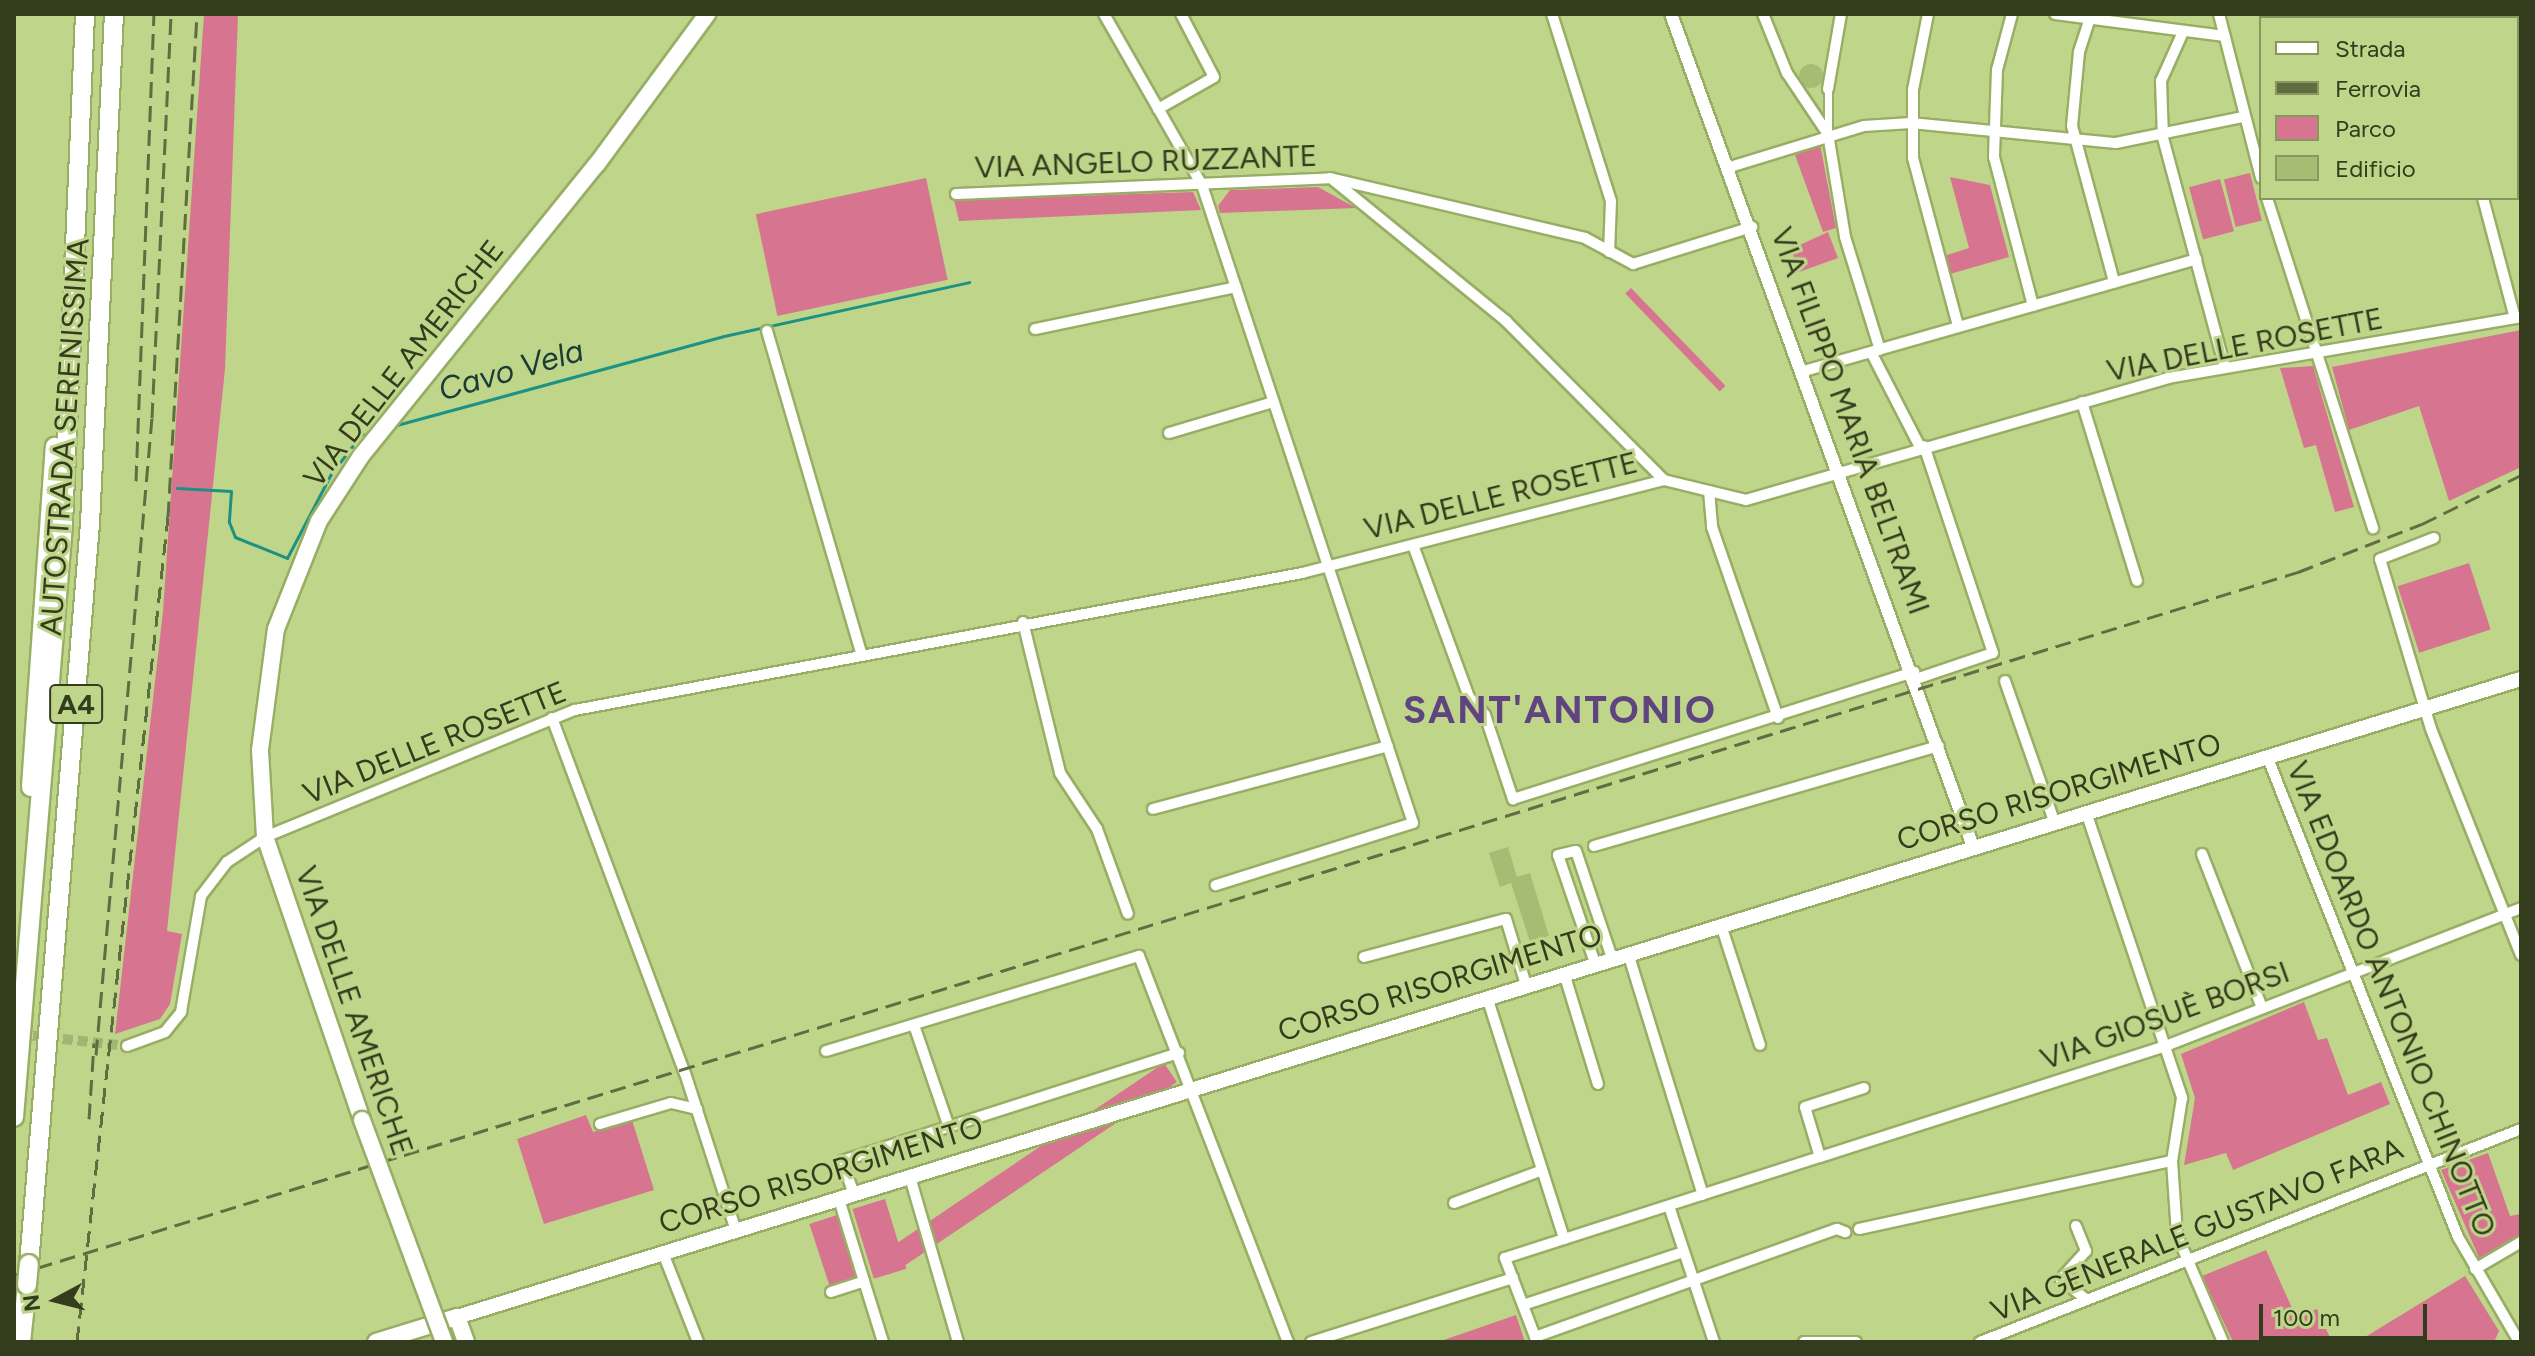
<!DOCTYPE html>
<html>
<head>
<meta charset="utf-8">
<style>
	body { margin:0 }
	#map { position:relative; width:2535px; height:1356px; overflow:hidden; background:#bed58a; font-family:Figtree,sans-serif }
	div>[style] { position:absolute }
	[style*='--x'] { left:calc(var(--x)*1px); top:calc(var(--y)*1px); width:calc(var(--w)*1px); rotate:calc(var(--a)*1deg) }
	.green>* { inset:0; background:#d77591; transform-origin:0 0 }
	.stream>* { height:3px; margin:-1.5px; padding:0 1.5px; transform-origin:1.5px; border-radius:1.5px; background:#1d9183 }
	.building>* { inset:0; background:#a5bc72 }
	.round { border-radius:50% }
	.minor-tunnel>* { height:10px; margin-top:-5px; transform-origin:0; background:repeating-linear-gradient(90deg,#a2b674 0 10px,transparent 0 15px) }
	.roads { filter:drop-shadow(2px 0 #97ae64) drop-shadow(-2px 0 #97ae64) drop-shadow(0 2px #97ae64) drop-shadow(0 -2px #97ae64) }
	.pedestrian>* { height:7px; margin:-3.5px; padding:0 3.5px; transform-origin:3.5px; border-radius:3.5px; background:#fff }
	.minor>* { height:10px; margin:-5px; padding:0 5px; transform-origin:5px; border-radius:5px; background:#fff }
	.tertiary>* { height:12px; margin:-6px; padding:0 6px; transform-origin:6px; border-radius:6px; background:#fff }
	.secondary>* { height:14px; margin:-7px; padding:0 7px; transform-origin:7px; border-radius:7px; background:#fff }
	.primary>* { height:16px; margin:-8px; padding:0 8px; transform-origin:8px; border-radius:8px; background:#fff }
	.motorway>* { height:18px; margin:-9px; padding:0 9px; transform-origin:9px; border-radius:9px; background:#fff }
	.rail>* { height:3px; margin-top:-1.5px; transform-origin:0; background:repeating-linear-gradient(90deg,#606d40 0 16px,transparent 0 24px) }
	.bridges { filter:drop-shadow(2px 0 #97ae64) drop-shadow(-2px 0 #97ae64) drop-shadow(0 2px #97ae64) drop-shadow(0 -2px #97ae64) }
	.primary-bridge>* { height:16px; margin:-8px; padding:0 8px; transform-origin:8px; border-radius:8px; background:#fff }
	.motorway-bridge>* { height:18px; margin:-9px; padding:0 9px; transform-origin:9px; border-radius:9px; background:#fff }
	span { translate:-50% -50%; white-space:nowrap; text-align:center; line-height:1.15; -webkit-text-stroke:6px #bed58a; paint-order:stroke }
	.shield-label span { padding:2px 6px; background:#bed58a; border:2px solid; border-radius:6px; -webkit-text-stroke-width:0 }
	.shield-label { font-size:28px; color:#333c1d; font-weight:700 }
	.street-label { font-size:30px; color:#333c1d }
	.water-label { font-size:32px; color:#1b3b36; font-style:italic }
	.district-label { font-size:38px; color:#5f4480; font-weight:700; letter-spacing:2px }
	.frame { position:absolute; inset:0; border:16px solid #333c1d; pointer-events:none }
	.legend { position:absolute; left:2259px; top:16px; width:260px; height:184px; box-sizing:border-box; background:#bed58a; border:2px solid #86985e; margin:0; padding:10px 14px; list-style:none; font-size:24px; color:#333c1d }
	.legend li { display:flex; align-items:center; gap:16px; height:40px }
	.legend b { width:40px; border:2px solid #86985e }
	.north { position:absolute; left:16px; top:1260px; width:80px; height:80px; -webkit-text-stroke:6px #bed58a; paint-order:stroke; rotate:263deg; font-size:22px; font-weight:700; line-height:32px; text-align:center; color:#333c1d }
	.north::after { content:''; display:block; margin:auto; width:28px; height:36px; background:#333c1d; clip-path:polygon(50% 0,100% 100%,50% 72%,0 100%) }
	.scale { position:absolute; left:2259px; top:1304px; width:168px; height:36px; box-sizing:border-box; border:4px solid #333c1d; border-top:0; padding-left:10px; font-size:24px; line-height:28px; white-space:nowrap; color:#333c1d; -webkit-text-stroke:6px #bed58a; paint-order:stroke }
</style>
</head>
<body>
<div id="map">
	<div class="green">
		<i style="clip-path:polygon(204px 14px,238px 14px,225px 369px,167px 931px,182px 934px,170px 1004px,160px 1019px,115px 1034px,163px 611px)"></i>
		<i style="clip-path:polygon(1820px 144px,1836px 228px,1823px 232px,1795px 155px)"></i>
		<i style="left:2250px;top:173px;width:49px;height:27px;rotate:76deg"></i>
		<i style="clip-path:polygon(1950px 177px,1990px 185px,2009px 257px,1950px 274px,1944px 256px,1969px 248px)"></i>
		<i style="left:926px;top:178px;width:104px;height:174px;rotate:78deg"></i>
		<i style="left:2220px;top:179px;width:54px;height:32px;rotate:75deg"></i>
		<i style="clip-path:polygon(1318px 187px,1356px 208px,1220px 213px,1218px 206px,1230px 190px)"></i>
		<i style="clip-path:polygon(1193px 192px,1201px 210px,959px 221px,954px 200px)"></i>
		<i style="clip-path:polygon(1828px 232px,1838px 258px,1799px 272px,1791px 249px)"></i>
		<i style="left:1631px;top:288px;width:136px;height:8px;rotate:46deg"></i>
		<i style="clip-path:polygon(2521px 330px,2521px 467px,2449px 501px,2419px 406px,2349px 430px,2332px 367px)"></i>
		<i style="clip-path:polygon(2313px 366px,2354px 507px,2335px 512px,2316px 445px,2304px 448px,2280px 368px)"></i>
		<i style="left:2469px;top:563px;width:70px;height:75px;rotate:72deg"></i>
		<i style="clip-path:polygon(2304px 1002px,2318px 1040px,2327px 1038px,2348px 1095px,2381px 1082px,2390px 1104px,2233px 1170px,2226px 1153px,2184px 1165px,2195px 1098px,2181px 1054px)"></i>
		<i style="left:1164px;top:1063px;width:23px;height:329px;rotate:56deg"></i>
		<i style="clip-path:polygon(586px 1115px,593px 1132px,632px 1120px,654px 1190px,544px 1224px,517px 1139px)"></i>
		<i style="clip-path:polygon(2488px 1153px,2510px 1216px,2521px 1214px,2521px 1237px,2481px 1262px,2441px 1170px)"></i>
		<i style="left:885px;top:1199px;width:73px;height:34px;rotate:73deg"></i>
		<i style="left:837px;top:1215px;width:66px;height:29px;rotate:72deg"></i>
		<i style="clip-path:polygon(2266px 1250px,2296px 1317px,2317px 1309px,2332px 1342px,2233px 1342px,2202px 1276px)"></i>
		<i style="clip-path:polygon(2465px 1276px,2499px 1331px,2494px 1342px,2357px 1342px)"></i>
		<i style="clip-path:polygon(1516px 1315px,1525px 1342px,1438px 1342px)"></i>
	</div>
	<div class="stream">
		<i style="--x:393;--y:426;--w:343;--a:-15.2"></i>
		<i style="--x:724;--y:336;--w:251;--a:-12.4"></i>
		<i style="--x:177;--y:488;--w:54;--a:3.2"></i>
		<i style="--x:231;--y:491;--w:31;--a:94"></i>
		<i style="--x:229;--y:522;--w:16;--a:68"></i>
		<i style="--x:235;--y:537;--w:56;--a:22"></i>
		<i style="--x:287;--y:558;--w:95;--a:-62.4"></i>
		<i style="--x:331;--y:474;--w:48;--a:-52.7"></i>
		<i style="--x:360;--y:436;--w:10;--a:-17"></i>
	</div>
	<div class="building">
		<i class="round" style="left:1799px;top:64px;width:24px;height:24px"></i>
		<i style="clip-path:polygon(1508px 847px,1517px 877px,1530px 873px,1549px 936px,1530px 942px,1511px 883px,1500px 887px,1489px 853px)"></i>
	</div>
	<div class="minor-tunnel">
		<i style="--x:18;--y:1034;--w:110;--a:6.3"></i>
	</div>
	<div class="roads">
		<div class="pedestrian">
			<i style="--x:1828;--y:131;--w:42;--a:-90"></i>
		</div>
		<div class="minor">
			<i style="--x:1104;--y:14;--w:197;--a:60.2"></i>
			<i style="--x:1202;--y:185;--w:672;--a:71.7"></i>
			<i style="--x:1413;--y:823;--w:207;--a:162.5"></i>
			<i style="--x:1552;--y:14;--w:196;--a:72.5"></i>
			<i style="--x:1611;--y:201;--w:51;--a:92.2"></i>
			<i style="--x:1763;--y:14;--w:64;--a:67.9"></i>
			<i style="--x:1787;--y:73;--w:73;--a:56.1"></i>
			<i style="--x:1828;--y:134;--w:104;--a:80.6"></i>
			<i style="--x:1845;--y:237;--w:118;--a:72.8"></i>
			<i style="--x:1928;--y:14;--w:77;--a:101.2"></i>
			<i style="--x:1913;--y:90;--w:68;--a:90"></i>
			<i style="--x:1913;--y:158;--w:174;--a:75"></i>
			<i style="--x:2012;--y:14;--w:58;--a:105"></i>
			<i style="--x:1997;--y:70;--w:87;--a:92"></i>
			<i style="--x:1994;--y:157;--w:154;--a:75.3"></i>
			<i style="--x:2055;--y:14;--w:171;--a:7.4"></i>
			<i style="--x:2219;--y:14;--w:169;--a:75.6"></i>
			<i style="--x:2089;--y:21;--w:33;--a:108"></i>
			<i style="--x:2079;--y:52;--w:74;--a:95.4"></i>
			<i style="--x:2072;--y:126;--w:162;--a:74.9"></i>
			<i style="--x:2183;--y:32;--w:54;--a:114.2"></i>
			<i style="--x:2161;--y:81;--w:57;--a:88"></i>
			<i style="--x:2163;--y:138;--w:238;--a:74.9"></i>
			<i style="--x:1828;--y:89;--w:76;--a:-80.2"></i>
			<i style="--x:1158;--y:109;--w:64;--a:-29.7"></i>
			<i style="--x:1214;--y:77;--w:71;--a:-117.6"></i>
			<i style="--x:1730;--y:167;--w:140;--a:-17"></i>
			<i style="--x:1864;--y:126;--w:47;--a:-3.7"></i>
			<i style="--x:1911;--y:123;--w:206;--a:5.6"></i>
			<i style="--x:2116;--y:143;--w:130;--a:-11.6"></i>
			<i style="--x:1332;--y:179;--w:225;--a:39.2"></i>
			<i style="--x:1506;--y:321;--w:224;--a:45.2"></i>
			<i style="--x:956;--y:194;--w:374;--a:-2.4"></i>
			<i style="--x:1330;--y:178;--w:262;--a:13.2"></i>
			<i style="--x:1585;--y:238;--w:55;--a:28.4"></i>
			<i style="--x:1633;--y:264;--w:125;--a:-17.3"></i>
			<i style="--x:2267;--y:198;--w:347;--a:72.2"></i>
			<i style="--x:2483;--y:198;--w:124;--a:75.1"></i>
			<i style="--x:1035;--y:329;--w:205;--a:-11.8"></i>
			<i style="--x:767;--y:331;--w:335;--a:73.7"></i>
			<i style="--x:1871;--y:352;--w:107;--a:62.7"></i>
			<i style="--x:1804;--y:371;--w:408;--a:-15.9"></i>
			<i style="--x:2082;--y:402;--w:187;--a:72.9"></i>
			<i style="--x:1169;--y:433;--w:109;--a:-16.6"></i>
			<i style="--x:1709;--y:491;--w:36;--a:85"></i>
			<i style="--x:1712;--y:527;--w:202;--a:70.9"></i>
			<i style="--x:2434;--y:538;--w:58;--a:158.7"></i>
			<i style="--x:2380;--y:559;--w:177;--a:73.3"></i>
			<i style="--x:2431;--y:729;--w:243;--a:68.3"></i>
			<i style="--x:1413;--y:545;--w:162;--a:69.8"></i>
			<i style="--x:1469;--y:697;--w:24;--a:48"></i>
			<i style="--x:1485;--y:715;--w:89;--a:71.6"></i>
			<i style="--x:1513;--y:799;--w:421;--a:-17.6"></i>
			<i style="--x:1023;--y:622;--w:155;--a:76.2"></i>
			<i style="--x:1060;--y:773;--w:67;--a:56.5"></i>
			<i style="--x:1097;--y:829;--w:90;--a:70"></i>
			<i style="--x:1916;--y:679;--w:81;--a:-18.7"></i>
			<i style="--x:1993;--y:653;--w:218;--a:-108.4"></i>
			<i style="--x:2005;--y:681;--w:151;--a:70.7"></i>
			<i style="--x:552;--y:718;--w:379;--a:69.5"></i>
			<i style="--x:685;--y:1073;--w:166;--a:72.1"></i>
			<i style="--x:2267;--y:756;--w:518;--a:68.34"></i>
			<i style="--x:2458;--y:1237;--w:121;--a:59.8"></i>
			<i style="--x:1153;--y:809;--w:243;--a:-15"></i>
			<i style="--x:2087;--y:815;--w:299;--a:71.4"></i>
			<i style="--x:2182;--y:1098;--w:64;--a:99"></i>
			<i style="--x:2172;--y:1161;--w:74;--a:86.1"></i>
			<i style="--x:2177;--y:1235;--w:116;--a:66.7"></i>
			<i style="--x:1594;--y:846;--w:359;--a:-16.2"></i>
			<i style="--x:2202;--y:854;--w:165;--a:68.7"></i>
			<i style="--x:1721;--y:925;--w:126;--a:72"></i>
			<i style="--x:1628;--y:953;--w:253;--a:72.8"></i>
			<i style="--x:1364;--y:957;--w:147;--a:-15"></i>
			<i style="--x:1506;--y:919;--w:69;--a:73.1"></i>
			<i style="--x:1595;--y:963;--w:114;--a:-108.9"></i>
			<i style="--x:1558;--y:855;--w:18;--a:-13"></i>
			<i style="--x:1576;--y:851;--w:113;--a:71.4"></i>
			<i style="--x:1564;--y:973;--w:116;--a:73"></i>
			<i style="--x:1487;--y:997;--w:254;--a:72.3"></i>
			<i style="--x:914;--y:1025;--w:108;--a:71.1"></i>
			<i style="--x:127;--y:1046;--w:40;--a:-20.2"></i>
			<i style="--x:165;--y:1032;--w:26;--a:-51"></i>
			<i style="--x:181;--y:1012;--w:118;--a:-80.2"></i>
			<i style="--x:201;--y:896;--w:43;--a:-52.6"></i>
			<i style="--x:227;--y:862;--w:45;--a:-33.3"></i>
			<i style="--x:265;--y:837;--w:335;--a:-22.3"></i>
			<i style="--x:575;--y:710;--w:740;--a:-10.67"></i>
			<i style="--x:1302;--y:573;--w:374;--a:-14.4"></i>
			<i style="--x:1664;--y:480;--w:84;--a:13.7"></i>
			<i style="--x:1746;--y:500;--w:439;--a:-16.1"></i>
			<i style="--x:2168;--y:378;--w:358;--a:-9.8"></i>
			<i style="--x:826;--y:1051;--w:327;--a:-16.9"></i>
			<i style="--x:1139;--y:956;--w:414;--a:68.9"></i>
			<i style="--x:600;--y:1124;--w:74;--a:-16.5"></i>
			<i style="--x:671;--y:1103;--w:27;--a:13"></i>
			<i style="--x:1820;--y:1157;--w:366;--a:-17.8"></i>
			<i style="--x:2168;--y:1045;--w:379;--a:-21.2"></i>
			<i style="--x:910;--y:1177;--w:172;--a:73.8"></i>
			<i style="--x:854;--y:1194;--w:35;--a:-110"></i>
			<i style="--x:842;--y:1161;--w:354;--a:-17.8"></i>
			<i style="--x:1454;--y:1203;--w:92;--a:-20.4"></i>
			<i style="--x:1669;--y:1206;--w:143;--a:71.7"></i>
			<i style="--x:2076;--y:1226;--w:27;--a:68"></i>
			<i style="--x:2086;--y:1251;--w:38;--a:132"></i>
			<i style="--x:2061;--y:1279;--w:33;--a:39"></i>
			<i style="--x:1859;--y:1229;--w:320;--a:-12.3"></i>
			<i style="--x:663;--y:1253;--w:96;--a:68.5"></i>
			<i style="--x:2475;--y:1269;--w:53;--a:-30.4"></i>
			<i style="--x:864;--y:1281;--w:64;--a:72.7"></i>
			<i style="--x:831;--y:1292;--w:35;--a:-18"></i>
			<i style="--x:864;--y:1281;--w:86;--a:-107"></i>
			<i style="--x:1523;--y:1305;--w:169;--a:-18.3"></i>
			<i style="--x:1535;--y:1337;--w:321;--a:-19.7"></i>
			<i style="--x:1837;--y:1229;--w:9;--a:21"></i>
			<i style="--x:1311;--y:1342;--w:212;--a:-17.6"></i>
			<i style="--x:1537;--y:1342;--w:90;--a:-110.9"></i>
			<i style="--x:1505;--y:1258;--w:331;--a:-17.8"></i>
			<i style="--x:1820;--y:1157;--w:52;--a:-106.7"></i>
			<i style="--x:1805;--y:1107;--w:62;--a:-17.9"></i>
			<i style="--x:1804;--y:1342;--w:52;--a:0"></i>
			<i style="--x:1980;--y:1342;--w:581;--a:-21.49"></i>
		</div>
		<div class="tertiary">
			<i style="--x:1671;--y:14;--w:888;--a:70.06"></i>
		</div>
		<div class="secondary">
			<i style="--x:457;--y:1317;--w:2160;--a:-17.18"></i>
		</div>
		<div class="primary">
			<i style="--x:362;--y:1120;--w:299;--a:-108.9"></i>
			<i style="--x:265;--y:837;--w:87;--a:-93.3"></i>
			<i style="--x:260;--y:750;--w:122;--a:-82.5"></i>
			<i style="--x:276;--y:629;--w:116;--a:-68.3"></i>
			<i style="--x:319;--y:521;--w:77;--a:-57.1"></i>
			<i style="--x:361;--y:456;--w:375;--a:-51.1"></i>
			<i style="--x:597;--y:164;--w:186;--a:-53.7"></i>
			<i style="--x:376;--y:1342;--w:85;--a:-17.2"></i>
			<i style="--x:457;--y:1317;--w:27;--a:70"></i>
		</div>
		<div class="motorway">
			<i style="--x:31;--y:787;--w:341;--a:-86"></i>
			<i style="--x:14;--y:1117;--w:595;--a:-85.28"></i>
			<i style="--x:63;--y:524;--w:510;--a:-87.53"></i>
			<i style="--x:29;--y:1264;--w:743;--a:-85.29"></i>
			<i style="--x:90;--y:524;--w:511;--a:-87.31"></i>
			<i style="--x:21;--y:1342;--w:57;--a:-84"></i>
		</div>
	</div>
	<div class="rail">
		<i style="--x:136;--y:481;--w:467;--a:-87.8"></i>
		<i style="--x:96;--y:1055;--w:639;--a:-84.98"></i>
		<i style="--x:152;--y:418;--w:404;--a:-87.3"></i>
		<i style="--x:89;--y:1119;--w:76;--a:-86.2"></i>
		<i style="--x:14;--y:1275;--w:2390;--a:-17.11"></i>
		<i style="--x:2298;--y:572;--w:133;--a:-21.2"></i>
		<i style="--x:2422;--y:524;--w:110;--a:-26.3"></i>
		<i style="--x:77;--y:1342;--w:830;--a:-83.71"></i>
		<i style="--x:168;--y:517;--w:504;--a:-86.7"></i>
	</div>
	<div class="bridges">
		<div class="primary-bridge">
			<i style="--x:362;--y:1120;--w:237;--a:69.7"></i>
		</div>
		<div class="motorway-bridge">
			<i style="--x:27;--y:1285;--w:21;--a:-85"></i>
		</div>
	</div>
	<div class="shield-label">
		<span style="left:76px;top:704px">A4</span>
	</div>
	<div class="street-label">
		<span style="left:1146px;top:162px;rotate:-2deg">VIA ANGELO RUZZANTE</span>
		<span style="left:2245px;top:345px;rotate:-11deg">VIA DELLE ROSETTE</span>
		<span style="left:404px;top:364px;rotate:-52deg">VIA DELLE AMERICHE</span>
		<span style="left:1850px;top:421px;rotate:70deg">VIA FILIPPO MARIA BELTRAMI</span>
		<span style="left:65px;top:437px;rotate:-86deg">AUTOSTRADA SERENISSIMA</span>
		<span style="left:1501px;top:496px;rotate:-14deg">VIA DELLE ROSETTE</span>
		<span style="left:435px;top:743px;rotate:-22deg">VIA DELLE ROSETTE</span>
		<span style="left:2059px;top:792px;rotate:-17deg">CORSO RISORGIMENTO</span>
		<span style="left:1440px;top:983px;rotate:-17deg">CORSO RISORGIMENTO</span>
		<span style="left:2391px;top:999px;rotate:68deg">VIA EDOARDO ANTONIO CHINOTTO</span>
		<span style="left:354px;top:1011px;rotate:71deg">VIA DELLE AMERICHE</span>
		<span style="left:2165px;top:1016px;rotate:-20deg">VIA GIOSUÈ BORSI</span>
		<span style="left:821px;top:1175px;rotate:-17deg">CORSO RISORGIMENTO</span>
		<span style="left:2197px;top:1230px;rotate:-22deg">VIA GENERALE GUSTAVO FARA</span>
	</div>
	<div class="water-label">
		<span style="left:511px;top:370px;rotate:-16deg">Cavo Vela</span>
	</div>
	<div class="district-label">
		<span style="left:1560px;top:711px">SANT'ANTONIO</span>
	</div>
	<div class="frame"></div>
	<ul class="legend">
	<li><b style="height:10px;background:#fff"></b>Strada</li>
	<li><b style="height:10px;background:#606d40"></b>Ferrovia</li>
	<li><b style="height:22px;background:#d77591"></b>Parco</li>
	<li><b style="height:22px;background:#a5bc72"></b>Edificio</li>
	</ul>
	<div class="north">N</div>
	<div class="scale">100 m</div>
</div>
</body>
</html>
